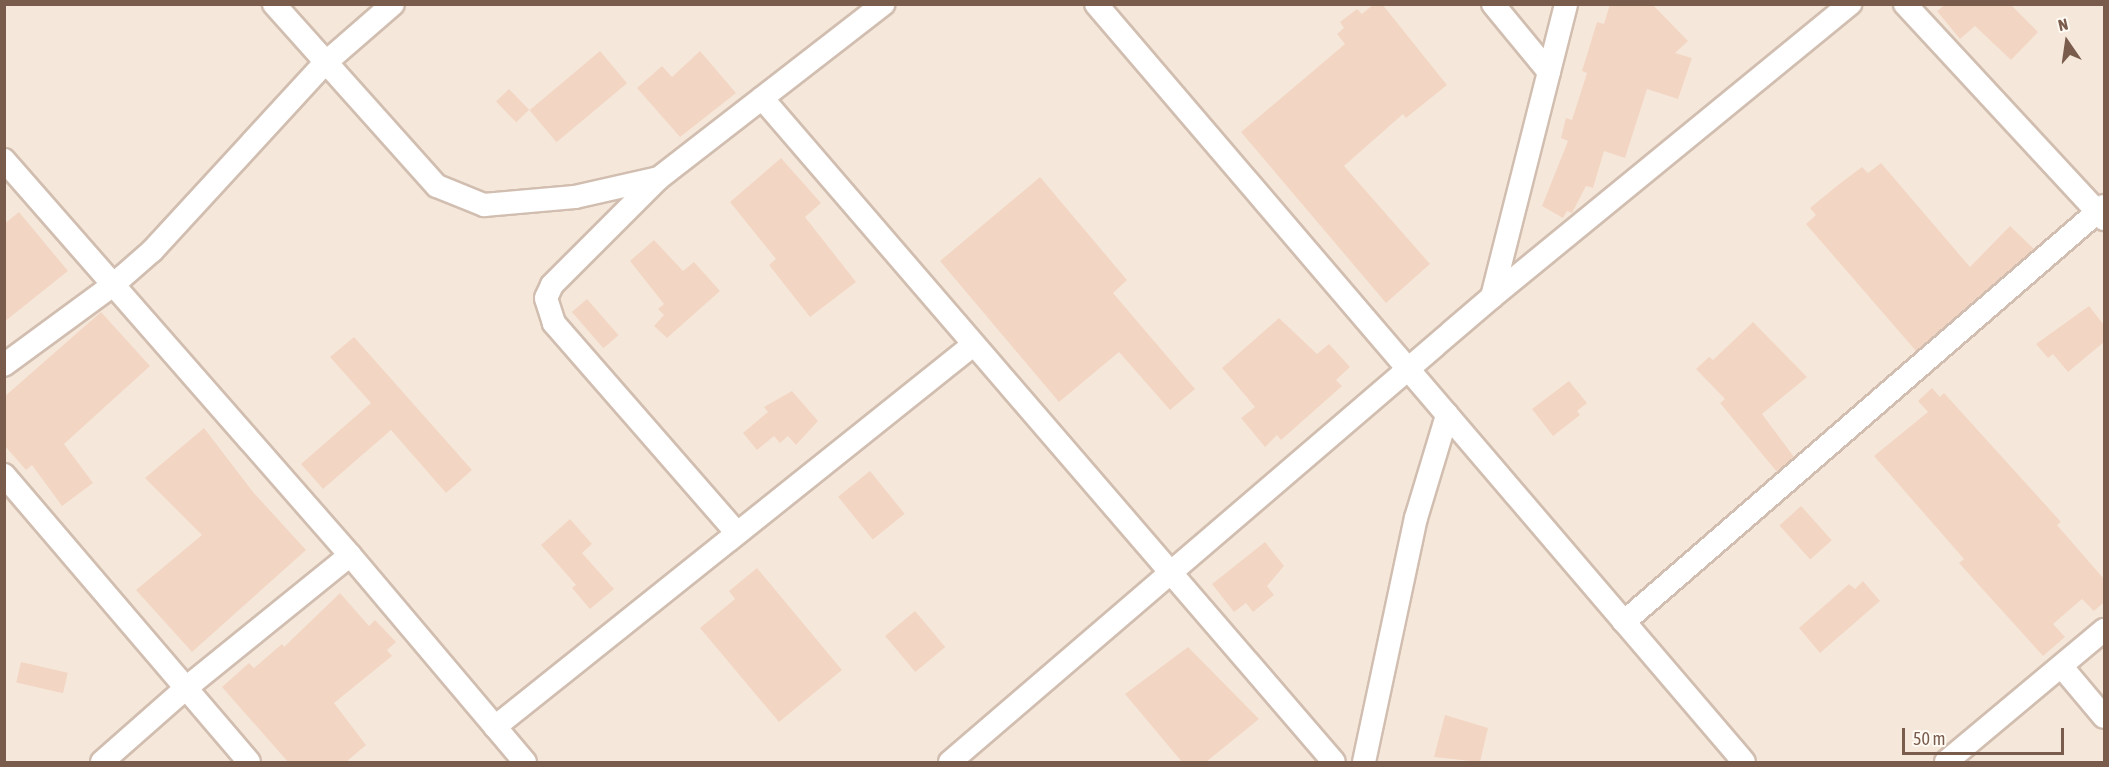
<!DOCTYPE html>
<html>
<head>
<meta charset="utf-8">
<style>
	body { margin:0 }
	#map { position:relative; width:2109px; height:767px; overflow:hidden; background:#fdf6ec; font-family:"Asap Condensed",sans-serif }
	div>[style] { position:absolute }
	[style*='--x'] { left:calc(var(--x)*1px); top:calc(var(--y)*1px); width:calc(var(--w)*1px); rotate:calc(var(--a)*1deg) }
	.residential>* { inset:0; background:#f5e8da; transform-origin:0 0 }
	.building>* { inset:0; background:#f3d5c3; transform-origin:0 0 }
	.roads { filter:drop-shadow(2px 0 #d1beb0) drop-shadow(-2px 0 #d1beb0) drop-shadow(0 2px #d1beb0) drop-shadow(0 -2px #d1beb0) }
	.street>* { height:22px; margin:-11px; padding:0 11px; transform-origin:11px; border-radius:11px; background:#fff }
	span { translate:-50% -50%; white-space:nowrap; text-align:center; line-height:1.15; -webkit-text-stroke:4.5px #fffaf3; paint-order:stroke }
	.frame { position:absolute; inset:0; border:6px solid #7a5c4d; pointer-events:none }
	.north { position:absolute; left:2037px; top:12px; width:60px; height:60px; -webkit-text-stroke:4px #fffaf3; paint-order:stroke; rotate:347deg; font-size:16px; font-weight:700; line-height:24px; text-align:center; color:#7a5c4d }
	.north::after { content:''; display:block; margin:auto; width:21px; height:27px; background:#7a5c4d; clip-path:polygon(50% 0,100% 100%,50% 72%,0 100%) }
	.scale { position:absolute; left:1902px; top:728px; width:162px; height:27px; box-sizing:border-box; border:3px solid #7a5c4d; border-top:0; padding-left:8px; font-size:18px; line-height:21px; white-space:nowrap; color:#7a5c4d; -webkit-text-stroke:4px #fffaf3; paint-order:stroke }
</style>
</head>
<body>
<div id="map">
	<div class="residential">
		<i style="left:5px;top:5px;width:2099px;height:757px"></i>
	</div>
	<div class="building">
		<i style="clip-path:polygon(1374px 4px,1382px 4px,1447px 85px,1406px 118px,1403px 114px,1344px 166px,1430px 264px,1386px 303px,1241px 132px,1345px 44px,1337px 34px,1344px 28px,1340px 22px,1357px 9px,1362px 14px)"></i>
		<i style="clip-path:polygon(1610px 4px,1652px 4px,1688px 41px,1675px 53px,1692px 58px,1678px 99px,1647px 89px,1625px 158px,1604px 151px,1593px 188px,1586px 186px,1572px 213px,1567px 211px,1563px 218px,1542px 206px,1568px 141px,1561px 138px,1566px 118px,1572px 120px,1587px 73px,1582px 71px,1597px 22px,1604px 24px)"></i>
		<i style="clip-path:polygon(1946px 4px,2010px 4px,2038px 32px,2011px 60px,1975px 26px,1960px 39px,1937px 11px)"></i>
		<i style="left:600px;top:51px;width:42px;height:92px;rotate:50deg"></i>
		<i style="clip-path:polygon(700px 51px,736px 93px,680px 137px,637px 88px,662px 66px,672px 77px)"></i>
		<i style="left:509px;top:89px;width:29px;height:18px;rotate:46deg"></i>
		<i style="clip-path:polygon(781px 158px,821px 203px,805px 217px,856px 282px,810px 317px,769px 265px,776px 259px,730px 202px)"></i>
		<i style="clip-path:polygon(1881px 163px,1970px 267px,2010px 226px,2034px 249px,1916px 351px,1806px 224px,1816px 215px,1810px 208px,1838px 185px,1862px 167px,1868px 173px)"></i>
		<i style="clip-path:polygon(1040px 177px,1127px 280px,1113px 293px,1195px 389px,1170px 410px,1119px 352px,1059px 402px,940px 261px)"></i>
		<i style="clip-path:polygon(19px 212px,68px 271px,4px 322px,4px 224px)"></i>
		<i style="clip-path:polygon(654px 240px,683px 271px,694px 262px,720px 291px,667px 338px,654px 326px,664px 315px,658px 309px,664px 304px,630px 261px)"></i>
		<i style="left:587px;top:299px;width:48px;height:20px;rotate:49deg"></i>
		<i style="clip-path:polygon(2089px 306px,2104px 325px,2104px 342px,2068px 372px,2053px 354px,2048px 358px,2036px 344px)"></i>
		<i style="clip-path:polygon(101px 312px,150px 366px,64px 444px,93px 483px,62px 506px,32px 465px,26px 470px,4px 445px,4px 397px)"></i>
		<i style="clip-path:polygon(1279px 318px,1317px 354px,1329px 344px,1350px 367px,1336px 380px,1342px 386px,1281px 440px,1277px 435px,1265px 447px,1241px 418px,1255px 407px,1222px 368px)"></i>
		<i style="clip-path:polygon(1753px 322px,1807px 377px,1762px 414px,1794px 457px,1777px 472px,1720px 403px,1725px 399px,1696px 369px,1709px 357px,1713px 360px)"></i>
		<i style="clip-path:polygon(354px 337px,472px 470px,446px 493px,391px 430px,323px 489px,301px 464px,371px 403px,330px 357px)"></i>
		<i style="clip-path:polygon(1569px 381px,1587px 403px,1577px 411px,1580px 415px,1553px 436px,1532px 409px)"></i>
		<i style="clip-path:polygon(1932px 388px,1940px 397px,1944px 393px,2061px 522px,2057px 525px,2104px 579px,2104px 602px,2094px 611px,2082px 599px,2053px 624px,2065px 637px,2043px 656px,1959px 563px,1964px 559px,1874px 456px,1928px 412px,1918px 401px)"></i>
		<i style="clip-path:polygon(792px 391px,818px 421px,796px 445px,788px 436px,780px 443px,774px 436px,757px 450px,743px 433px,768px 412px,764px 407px)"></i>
		<i style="clip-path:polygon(204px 428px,253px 492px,306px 550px,192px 652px,136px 590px,202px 535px,145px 478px)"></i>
		<i style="left:870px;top:471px;width:55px;height:41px;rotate:51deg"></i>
		<i style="left:1801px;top:506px;width:46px;height:29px;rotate:48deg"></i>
		<i style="clip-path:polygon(570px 519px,592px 544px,582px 553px,614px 589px,590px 609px,572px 588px,576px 585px,541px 545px)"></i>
		<i style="clip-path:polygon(1265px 542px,1284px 566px,1267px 586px,1274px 595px,1253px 612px,1246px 603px,1234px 612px,1212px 584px)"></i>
		<i style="clip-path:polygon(757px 568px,842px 670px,779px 722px,700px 628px,735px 599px,729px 591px)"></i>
		<i style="clip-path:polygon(1863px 581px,1880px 601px,1820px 653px,1799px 628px,1849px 584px,1855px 589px)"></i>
		<i style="clip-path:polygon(340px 593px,369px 626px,375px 620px,396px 642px,387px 650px,392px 656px,334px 703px,366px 745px,346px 762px,288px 762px,222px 687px,249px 663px,254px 668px,282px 644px,284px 647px)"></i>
		<i style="left:915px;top:611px;width:47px;height:39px;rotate:50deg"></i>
		<i style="clip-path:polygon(1188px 647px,1259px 719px,1206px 762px,1182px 762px,1125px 694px)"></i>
		<i style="left:21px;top:662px;width:48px;height:21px;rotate:13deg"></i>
		<i style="clip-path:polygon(1445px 715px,1488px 728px,1480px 762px,1434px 757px)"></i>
	</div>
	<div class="roads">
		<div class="street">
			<i style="--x:274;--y:4;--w:244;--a:48.2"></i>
			<i style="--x:437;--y:186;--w:51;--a:22"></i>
			<i style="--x:484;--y:205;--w:91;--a:-5"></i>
			<i style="--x:575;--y:197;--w:86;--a:-12.7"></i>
			<i style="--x:1096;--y:4;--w:997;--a:49.47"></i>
			<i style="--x:1493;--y:4;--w:88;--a:50.5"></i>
			<i style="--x:1905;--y:4;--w:293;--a:47.2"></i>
			<i style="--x:762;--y:98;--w:876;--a:49.26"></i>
			<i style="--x:4;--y:160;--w:525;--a:48.78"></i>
			<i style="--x:350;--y:555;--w:271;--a:49.8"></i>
			<i style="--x:1492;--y:297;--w:302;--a:-75.8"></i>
			<i style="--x:4;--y:365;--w:135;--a:-36.3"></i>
			<i style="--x:113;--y:285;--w:52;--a:-41.1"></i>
			<i style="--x:152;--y:251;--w:254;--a:-47.4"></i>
			<i style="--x:324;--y:64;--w:91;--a:-41"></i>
			<i style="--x:4;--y:475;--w:377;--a:49.5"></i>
			<i style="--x:737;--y:533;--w:279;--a:-131.1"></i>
			<i style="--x:554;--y:323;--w:26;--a:-108"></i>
			<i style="--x:546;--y:298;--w:14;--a:-65"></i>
			<i style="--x:552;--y:285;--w:151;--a:-45"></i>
			<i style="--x:659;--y:178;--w:284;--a:-37.8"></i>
			<i style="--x:1624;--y:622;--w:635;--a:-40.91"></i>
			<i style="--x:2062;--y:667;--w:65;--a:50"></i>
			<i style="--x:495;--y:727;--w:612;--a:-38.63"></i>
			<i style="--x:102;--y:762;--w:112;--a:-41.4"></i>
			<i style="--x:186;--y:688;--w:211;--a:-39"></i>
			<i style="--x:950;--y:762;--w:714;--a:-40.63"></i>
			<i style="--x:1492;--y:297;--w:463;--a:-39.3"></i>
			<i style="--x:1364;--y:762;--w:249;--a:-78"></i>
			<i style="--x:1416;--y:518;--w:108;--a:-73.2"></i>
			<i style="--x:1946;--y:762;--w:206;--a:-39.9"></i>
		</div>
	</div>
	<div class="frame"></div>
	<div class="north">N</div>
	<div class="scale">50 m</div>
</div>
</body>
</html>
